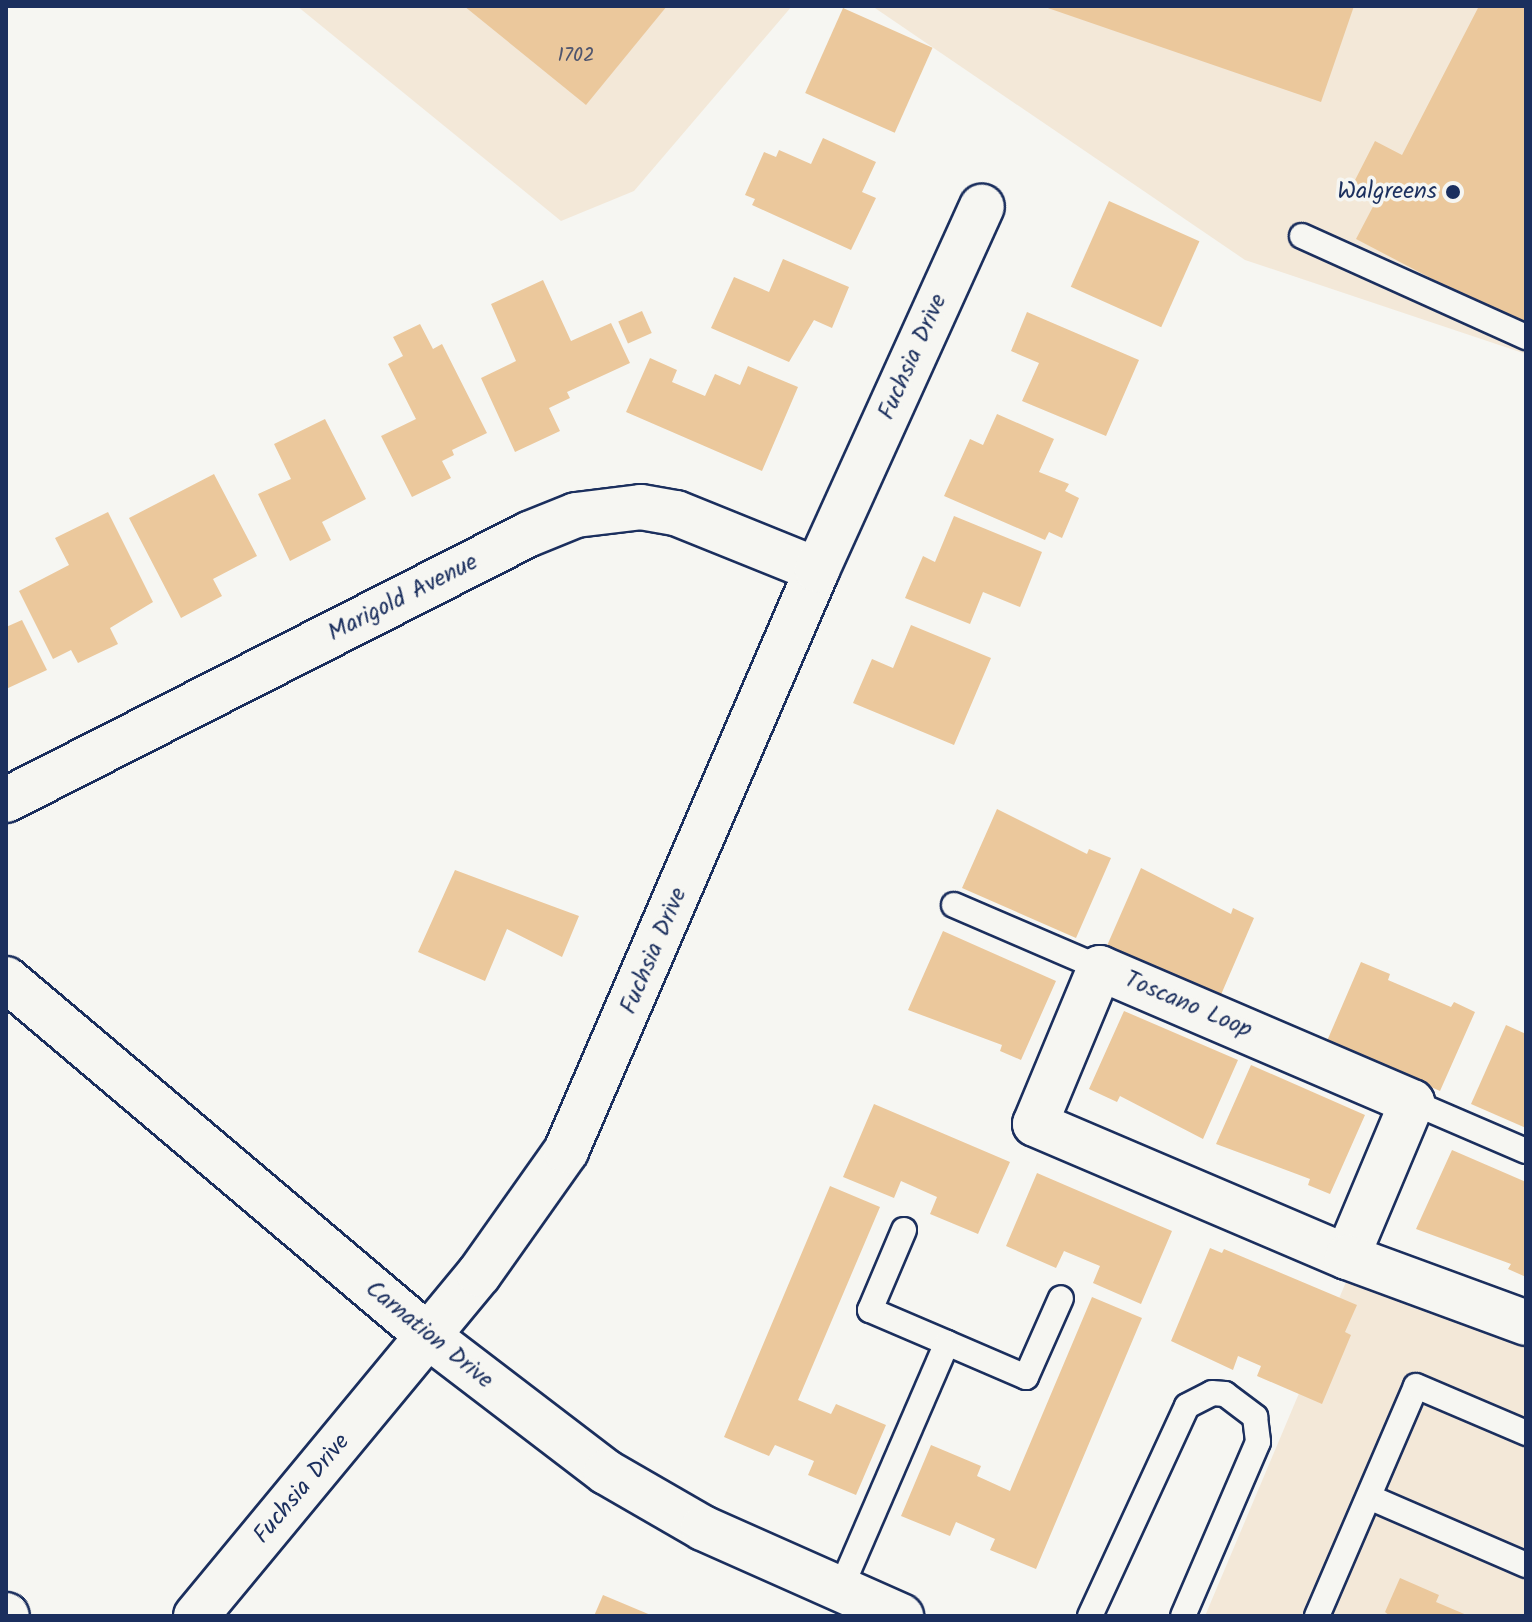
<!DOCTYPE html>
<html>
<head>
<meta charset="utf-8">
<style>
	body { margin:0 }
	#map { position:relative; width:1532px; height:1622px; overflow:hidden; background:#f6f6f2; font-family:Kalam,sans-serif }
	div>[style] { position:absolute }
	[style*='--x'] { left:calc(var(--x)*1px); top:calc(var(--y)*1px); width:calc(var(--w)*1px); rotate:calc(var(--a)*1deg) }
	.built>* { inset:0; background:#f3e8d8 }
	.building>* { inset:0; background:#ebc89c; transform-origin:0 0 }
	.roads { filter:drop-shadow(2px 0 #1b2f5e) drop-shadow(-2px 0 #1b2f5e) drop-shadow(0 2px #1b2f5e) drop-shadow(0 -2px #1b2f5e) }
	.lane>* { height:24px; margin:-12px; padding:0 12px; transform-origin:12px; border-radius:12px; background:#f6f6f2 }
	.street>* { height:44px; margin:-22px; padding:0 22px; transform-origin:22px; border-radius:22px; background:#f6f6f2 }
	.dots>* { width:22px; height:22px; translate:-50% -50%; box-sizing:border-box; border:4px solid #f6f6f2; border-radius:50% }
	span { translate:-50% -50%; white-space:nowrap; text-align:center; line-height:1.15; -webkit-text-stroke:7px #f6f6f2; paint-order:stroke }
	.number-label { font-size:20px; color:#4f556e }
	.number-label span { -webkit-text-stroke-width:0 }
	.poi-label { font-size:24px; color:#1b2f5e }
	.right { translate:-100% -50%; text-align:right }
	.street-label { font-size:24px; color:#1b2f5e }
	.frame { position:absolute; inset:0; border:8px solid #1b2f5e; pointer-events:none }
</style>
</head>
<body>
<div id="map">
	<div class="built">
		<i style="clip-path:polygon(297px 6px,792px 6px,634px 191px,561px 221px)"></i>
		<i style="clip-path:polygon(872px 6px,1526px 6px,1526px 354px,1245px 260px)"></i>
		<i style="clip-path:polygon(1354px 1263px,1526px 1332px,1526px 1616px,1205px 1616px)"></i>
	</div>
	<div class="building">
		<i style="clip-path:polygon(464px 6px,667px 6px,586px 105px)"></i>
		<i style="clip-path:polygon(1042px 6px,1354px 6px,1321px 102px)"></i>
		<i style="clip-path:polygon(1479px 6px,1526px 6px,1526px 328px,1356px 239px,1378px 197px,1353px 184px,1375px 141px,1402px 155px)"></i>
		<i style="left:843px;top:8px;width:98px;height:93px;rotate:24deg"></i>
		<i style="clip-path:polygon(823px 138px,876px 162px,862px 192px,876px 198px,851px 250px,752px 205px,755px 199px,745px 195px,764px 152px,776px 157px,779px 150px,811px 164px)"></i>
		<i style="left:1109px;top:201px;width:99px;height:94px;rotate:24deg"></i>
		<i style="clip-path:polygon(783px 259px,849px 287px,832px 328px,814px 320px,789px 362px,711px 328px,734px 277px,769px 292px)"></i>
		<i style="clip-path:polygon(543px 280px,571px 341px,611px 323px,630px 363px,567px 392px,570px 398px,549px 408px,560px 431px,515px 452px,481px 378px,516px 361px,491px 304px)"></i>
		<i style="left:642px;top:311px;width:24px;height:26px;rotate:66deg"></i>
		<i style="clip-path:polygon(1027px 312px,1139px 360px,1106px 436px,1022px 401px,1039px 363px,1011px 351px)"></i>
		<i style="clip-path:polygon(420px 324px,433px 349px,442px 344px,487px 433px,452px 450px,454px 455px,442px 461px,451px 478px,412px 497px,381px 436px,416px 419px,388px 364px,403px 356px,393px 337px)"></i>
		<i style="clip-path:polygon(650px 358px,677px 370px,672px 382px,705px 396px,715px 374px,740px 385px,748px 366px,798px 387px,762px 471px,626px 412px)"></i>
		<i style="clip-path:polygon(997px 414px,1054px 439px,1039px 472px,1069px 484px,1065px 491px,1079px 498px,1062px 538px,1049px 532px,1045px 540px,944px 496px,970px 439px,983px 445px)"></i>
		<i style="clip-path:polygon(325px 419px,366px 499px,322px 522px,331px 540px,290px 561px,258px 494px,291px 479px,274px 444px)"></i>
		<i style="clip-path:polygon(214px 474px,257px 556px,213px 579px,222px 596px,181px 618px,129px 518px)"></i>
		<i style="clip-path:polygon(108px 512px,153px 602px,110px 628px,118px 644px,78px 663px,71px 650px,53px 659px,19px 591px,69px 565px,55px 538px)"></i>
		<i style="clip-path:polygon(954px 516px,1042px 552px,1020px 607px,983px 592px,970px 624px,905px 598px,923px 556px,935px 562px)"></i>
		<i style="clip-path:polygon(22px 620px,47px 670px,6px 689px,6px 627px)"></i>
		<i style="clip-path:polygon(911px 625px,991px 658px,954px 745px,853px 703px,872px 659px,893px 668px)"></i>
		<i style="clip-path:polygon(997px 809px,1087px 854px,1089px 849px,1111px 858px,1076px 938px,962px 888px)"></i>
		<i style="clip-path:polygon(1141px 868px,1231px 914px,1233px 908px,1254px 918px,1220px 997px,1106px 948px)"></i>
		<i style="clip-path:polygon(455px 870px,579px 916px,562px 957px,507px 929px,485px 981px,418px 952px)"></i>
		<i style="clip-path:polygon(943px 931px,1056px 981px,1021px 1060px,1000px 1051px,1002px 1045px,908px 1010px)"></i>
		<i style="clip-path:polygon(1361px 962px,1390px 974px,1388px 980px,1451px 1007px,1454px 1002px,1475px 1012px,1440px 1091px,1327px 1041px)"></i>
		<i style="clip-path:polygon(1124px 1011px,1238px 1060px,1203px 1139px,1120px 1096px,1117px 1102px,1089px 1089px)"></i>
		<i style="clip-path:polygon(1506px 1025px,1526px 1034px,1526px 1128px,1471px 1104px)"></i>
		<i style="clip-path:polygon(1251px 1065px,1365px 1115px,1330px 1194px,1308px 1185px,1310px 1179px,1216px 1144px)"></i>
		<i style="clip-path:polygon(874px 1104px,1010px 1162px,978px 1234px,930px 1214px,937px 1197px,901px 1181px,894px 1198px,843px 1177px)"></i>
		<i style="clip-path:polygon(1452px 1150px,1526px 1182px,1526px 1277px,1508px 1269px,1511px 1264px,1416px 1229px)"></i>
		<i style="clip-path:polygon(1037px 1173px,1172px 1231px,1141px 1304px,1093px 1283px,1100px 1266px,1064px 1251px,1056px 1268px,1006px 1246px)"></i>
		<i style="clip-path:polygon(830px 1186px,880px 1207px,798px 1400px,831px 1414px,836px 1404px,886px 1425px,856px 1495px,808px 1475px,814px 1461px,775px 1445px,769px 1456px,724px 1437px)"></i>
		<i style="clip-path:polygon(1210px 1248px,1222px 1253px,1224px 1249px,1357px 1305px,1345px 1332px,1351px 1335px,1322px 1404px,1257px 1376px,1261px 1366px,1238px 1356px,1233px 1370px,1171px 1341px)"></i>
		<i style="clip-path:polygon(1092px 1297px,1142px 1318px,1036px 1569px,990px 1550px,995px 1539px,956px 1522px,950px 1536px,901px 1516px,931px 1445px,981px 1466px,977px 1476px,1010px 1491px)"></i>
		<i style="clip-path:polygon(1400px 1578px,1439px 1595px,1436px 1602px,1469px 1616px,1390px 1616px,1385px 1612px)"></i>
		<i style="clip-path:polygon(603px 1595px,653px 1616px,594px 1616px)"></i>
	</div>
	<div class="roads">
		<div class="lane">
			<i style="--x:1302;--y:236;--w:246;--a:24.3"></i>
			<i style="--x:954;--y:905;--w:159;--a:23.3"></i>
			<i style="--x:1412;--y:1102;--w:124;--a:23.3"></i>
			<i style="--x:904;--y:1230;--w:87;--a:113"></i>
			<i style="--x:870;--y:1310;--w:84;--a:23.2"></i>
			<i style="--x:947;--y:1343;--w:86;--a:23.3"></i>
			<i style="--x:1026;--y:1377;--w:86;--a:-66.1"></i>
			<i style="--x:1369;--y:1497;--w:171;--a:23.4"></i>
			<i style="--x:840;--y:1590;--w:269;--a:-66.6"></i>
			<i style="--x:1090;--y:1616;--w:231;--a:-65.2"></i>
			<i style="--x:1187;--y:1406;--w:28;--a:-27"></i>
			<i style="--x:1212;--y:1393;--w:13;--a:4"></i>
			<i style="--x:1225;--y:1394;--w:38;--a:37"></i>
			<i style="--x:1255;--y:1417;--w:25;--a:83"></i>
			<i style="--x:1258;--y:1442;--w:189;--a:113.3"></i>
			<i style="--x:1317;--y:1616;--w:250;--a:-66.7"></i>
			<i style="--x:1416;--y:1386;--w:120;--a:23.1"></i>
		</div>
		<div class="street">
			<i style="--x:6;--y:800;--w:587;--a:-26.96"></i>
			<i style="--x:529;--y:534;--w:51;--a:-22"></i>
			<i style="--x:576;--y:515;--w:65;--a:-7"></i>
			<i style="--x:641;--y:507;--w:36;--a:10"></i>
			<i style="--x:676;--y:513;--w:152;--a:22"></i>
			<i style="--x:6;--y:979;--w:553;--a:40.23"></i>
			<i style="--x:428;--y:1336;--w:224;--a:37.4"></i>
			<i style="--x:606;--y:1472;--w:112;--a:30"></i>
			<i style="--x:703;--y:1528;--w:217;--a:24"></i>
			<i style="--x:1347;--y:1257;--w:168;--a:-67.2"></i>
			<i style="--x:1412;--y:1102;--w:340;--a:-156.8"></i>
			<i style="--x:1100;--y:968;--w:169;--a:112.6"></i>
			<i style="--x:1035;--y:1124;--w:339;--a:23.1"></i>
			<i style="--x:1347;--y:1257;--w:191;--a:20.2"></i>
			<i style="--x:6;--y:1615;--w:1;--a:45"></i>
			<i style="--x:196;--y:1616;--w:444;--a:-50.4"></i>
			<i style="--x:479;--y:1274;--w:151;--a:-54.7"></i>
			<i style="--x:566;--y:1151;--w:633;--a:-66.63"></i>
			<i style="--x:817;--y:570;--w:399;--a:-65.6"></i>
		</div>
	</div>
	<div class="dots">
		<i style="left:1453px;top:192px;background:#1b2f5e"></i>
	</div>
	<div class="number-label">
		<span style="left:576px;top:56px">1702</span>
	</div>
	<div class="poi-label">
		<span class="right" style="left:1437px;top:192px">Walgreens</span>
	</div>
	<div class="street-label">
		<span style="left:913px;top:357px;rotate:-66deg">Fuchsia Drive</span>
		<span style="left:403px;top:598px;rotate:-27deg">Marigold Avenue</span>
		<span style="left:654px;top:951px;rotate:-67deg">Fuchsia Drive</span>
		<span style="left:1188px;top:1005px;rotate:23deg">Toscano Loop</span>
		<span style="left:429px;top:1335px;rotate:39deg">Carnation Drive</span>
		<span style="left:302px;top:1489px;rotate:-50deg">Fuchsia Drive</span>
	</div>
	<div class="frame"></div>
</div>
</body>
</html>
